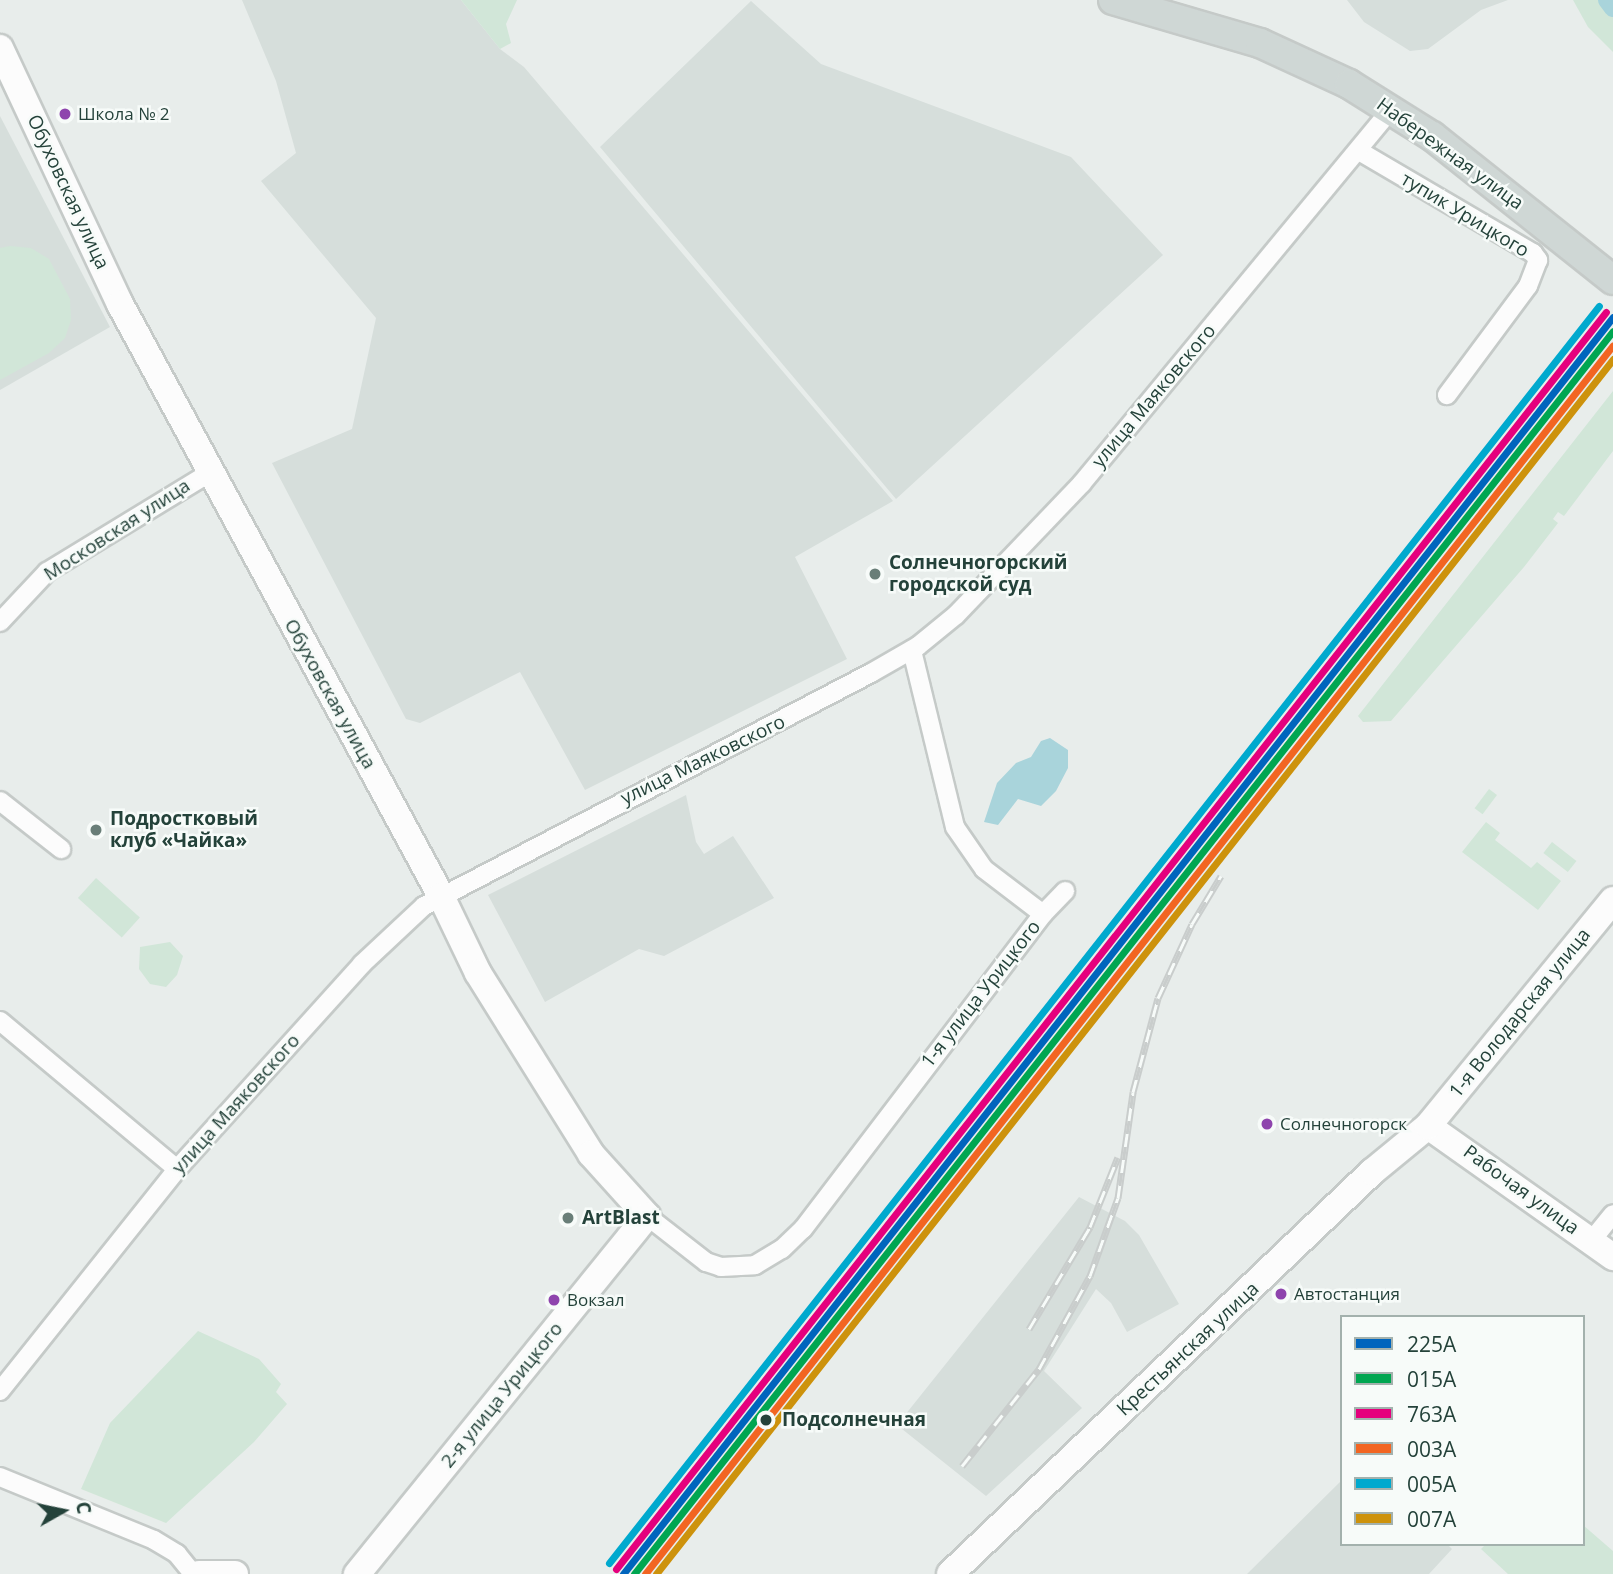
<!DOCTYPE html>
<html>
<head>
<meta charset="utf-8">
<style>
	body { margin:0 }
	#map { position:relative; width:1613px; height:1574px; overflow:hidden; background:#e8edeb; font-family:"Open Sans",sans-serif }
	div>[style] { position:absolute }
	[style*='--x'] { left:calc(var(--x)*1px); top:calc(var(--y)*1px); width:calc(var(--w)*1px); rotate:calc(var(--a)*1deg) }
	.built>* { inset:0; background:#d6dedb }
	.green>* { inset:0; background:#d1e6d8; transform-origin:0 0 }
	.water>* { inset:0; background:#a9d4db }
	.canal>* { height:18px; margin:-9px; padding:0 9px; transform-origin:9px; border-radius:9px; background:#a9d4db }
	.roads { filter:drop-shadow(2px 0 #c5cac8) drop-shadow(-2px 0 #c5cac8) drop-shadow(0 2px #c5cac8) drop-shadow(0 -2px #c5cac8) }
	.street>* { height:18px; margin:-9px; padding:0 9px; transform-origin:9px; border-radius:9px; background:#fcfcfc }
	.secondary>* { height:26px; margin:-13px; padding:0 13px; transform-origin:13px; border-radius:13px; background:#fcfcfc }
	.primary>* { height:28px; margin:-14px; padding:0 14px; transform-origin:14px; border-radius:14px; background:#cfd7d5 }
	.rail>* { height:7px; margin-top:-3.5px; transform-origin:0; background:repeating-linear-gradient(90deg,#f7fbf9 0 13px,#c9cdcc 0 26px); box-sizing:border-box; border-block:2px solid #c9cdcc }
	.rail-1>* { height:7px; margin:-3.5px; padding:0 3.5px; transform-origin:3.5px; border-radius:3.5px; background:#0065bd }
	.rail-2>* { height:7px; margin:-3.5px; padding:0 3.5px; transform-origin:3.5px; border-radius:3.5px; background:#00a651 }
	.rail-3>* { height:7px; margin:-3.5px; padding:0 3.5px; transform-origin:3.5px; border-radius:3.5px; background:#e5007d }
	.rail-4>* { height:7px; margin:-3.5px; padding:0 3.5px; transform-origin:3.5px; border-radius:3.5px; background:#f26522 }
	.rail-5>* { height:7px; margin:-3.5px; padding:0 3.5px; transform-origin:3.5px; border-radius:3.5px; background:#00a9ce }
	.rail-6>* { height:7px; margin:-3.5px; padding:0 3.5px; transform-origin:3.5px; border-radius:3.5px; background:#cd920c }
	.dots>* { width:19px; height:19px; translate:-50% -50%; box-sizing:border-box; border:4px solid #f7fbf9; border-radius:50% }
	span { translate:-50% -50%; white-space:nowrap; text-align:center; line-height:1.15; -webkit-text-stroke:5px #f7fbf9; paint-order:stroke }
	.bus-label { font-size:17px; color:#24423a }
	.left { translate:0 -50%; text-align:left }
	.street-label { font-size:19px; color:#24423a }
	.poi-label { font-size:19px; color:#24423a; font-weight:700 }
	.stop-label { font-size:19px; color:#24423a; font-weight:700 }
	.legend { position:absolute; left:1340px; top:1315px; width:245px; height:231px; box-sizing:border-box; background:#f7fbf9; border:2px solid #a3b1ad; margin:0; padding:9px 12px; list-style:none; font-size:21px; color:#24423a }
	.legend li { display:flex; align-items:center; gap:14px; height:35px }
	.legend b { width:35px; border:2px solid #a3b1ad }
	.north { position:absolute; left:28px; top:1476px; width:70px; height:70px; -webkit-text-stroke:5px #f7fbf9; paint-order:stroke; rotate:81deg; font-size:19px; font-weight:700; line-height:28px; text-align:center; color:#24423a }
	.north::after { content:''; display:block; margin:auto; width:24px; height:32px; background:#24423a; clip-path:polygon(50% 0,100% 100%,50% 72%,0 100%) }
</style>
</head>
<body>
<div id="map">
	<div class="built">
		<i style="clip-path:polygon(242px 0,461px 0,500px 49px,524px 67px,893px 501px,795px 557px,847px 659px,585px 790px,520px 672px,420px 723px,406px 719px,272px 463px,352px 429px,376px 318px,261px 181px,296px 153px,276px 81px)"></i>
		<i style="clip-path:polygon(1347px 0,1508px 0,1481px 10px,1428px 49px,1410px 51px,1364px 22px)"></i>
		<i style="clip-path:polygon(751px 1px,821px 64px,1071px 157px,1163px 255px,896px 499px,600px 147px)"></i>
		<i style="clip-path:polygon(0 116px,110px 327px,0 390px)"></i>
		<i style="clip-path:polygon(686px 795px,696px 842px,704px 854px,733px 836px,774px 898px,664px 956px,639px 949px,545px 1002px,488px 895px)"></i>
		<i style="clip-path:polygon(1079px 1197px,1125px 1221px,1139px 1235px,1179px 1304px,1127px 1332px,1111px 1303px,1096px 1289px,1044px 1371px,1082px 1408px,986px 1496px,897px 1425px)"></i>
		<i style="clip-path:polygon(1342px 1480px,1342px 1544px,1447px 1544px,1452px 1549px,1429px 1574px,1247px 1574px)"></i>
	</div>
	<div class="green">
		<i style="clip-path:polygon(461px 0,517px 0,506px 24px,511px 43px,500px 49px)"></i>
		<i style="clip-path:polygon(1573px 0,1613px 0,1613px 52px,1588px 27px)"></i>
		<i style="clip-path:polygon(10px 246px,31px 248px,49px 259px,70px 299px,71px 320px,65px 338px,49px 353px,0 380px,0 248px)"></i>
		<i style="clip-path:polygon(1613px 391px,1613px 451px,1564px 516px,1558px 512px,1553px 519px,1558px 523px,1524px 567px,1391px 721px,1363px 722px,1358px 716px)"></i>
		<i style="left:1489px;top:789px;width:10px;height:24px;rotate:37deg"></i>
		<i style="clip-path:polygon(1486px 822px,1500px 833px,1495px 840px,1531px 868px,1537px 862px,1561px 881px,1538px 910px,1462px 852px)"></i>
		<i style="left:1552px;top:842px;width:31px;height:14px;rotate:38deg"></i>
		<i style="left:96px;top:878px;width:59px;height:27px;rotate:42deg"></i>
		<i style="clip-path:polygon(170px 942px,183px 956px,177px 975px,166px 987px,150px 984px,139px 969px,140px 947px)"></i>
		<i style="clip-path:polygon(198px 1331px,259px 1359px,281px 1384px,276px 1392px,287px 1404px,254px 1442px,166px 1523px,81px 1489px,110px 1423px)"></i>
		<i style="clip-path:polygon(1583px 1525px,1613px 1551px,1613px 1574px,1508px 1574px,1481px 1549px,1486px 1544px,1583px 1544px)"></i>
	</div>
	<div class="water">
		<i style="clip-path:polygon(1050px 738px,1068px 750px,1068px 768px,1056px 791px,1041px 806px,1018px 799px,998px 825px,984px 822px,997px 783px,1016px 763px,1031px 757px,1041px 741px)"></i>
	</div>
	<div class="canal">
		<i style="--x:1607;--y:0;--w:10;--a:53"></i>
	</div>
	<div class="roads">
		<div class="street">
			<i style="--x:1359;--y:151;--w:202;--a:30.4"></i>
			<i style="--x:1533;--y:253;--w:9;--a:54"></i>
			<i style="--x:1538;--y:260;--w:28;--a:111"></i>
			<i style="--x:1528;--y:286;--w:136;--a:126.6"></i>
			<i style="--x:0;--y:622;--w:69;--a:-46.8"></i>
			<i style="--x:47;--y:572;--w:190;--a:-31.4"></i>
			<i style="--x:0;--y:801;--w:78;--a:38.2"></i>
			<i style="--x:1043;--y:914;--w:32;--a:-46"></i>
			<i style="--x:0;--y:1021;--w:231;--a:39.9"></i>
			<i style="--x:647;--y:1216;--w:75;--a:37.9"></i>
			<i style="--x:706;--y:1262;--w:16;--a:18"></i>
			<i style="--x:721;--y:1267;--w:34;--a:-3"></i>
			<i style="--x:755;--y:1265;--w:31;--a:-31"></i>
			<i style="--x:782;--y:1249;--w:29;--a:-44"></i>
			<i style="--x:803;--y:1229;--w:396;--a:-52.7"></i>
			<i style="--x:1043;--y:914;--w:74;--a:-142.7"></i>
			<i style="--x:984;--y:869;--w:51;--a:-124.6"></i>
			<i style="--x:955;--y:827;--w:182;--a:-103.7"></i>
			<i style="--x:1592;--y:1240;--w:33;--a:-51"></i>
			<i style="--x:0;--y:1391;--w:284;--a:-51.4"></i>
			<i style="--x:177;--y:1169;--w:276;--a:-47.9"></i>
			<i style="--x:362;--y:964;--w:85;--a:-43.1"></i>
			<i style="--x:424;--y:906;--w:504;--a:-27.53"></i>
			<i style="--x:871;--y:673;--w:54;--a:-29.9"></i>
			<i style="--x:918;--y:646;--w:49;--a:-39.2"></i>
			<i style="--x:956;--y:615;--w:182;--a:-46.3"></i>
			<i style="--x:1082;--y:483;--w:485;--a:-50.4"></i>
			<i style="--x:0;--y:1477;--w:166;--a:22.2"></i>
			<i style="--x:154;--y:1540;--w:27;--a:31"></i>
			<i style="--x:177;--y:1554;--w:26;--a:51"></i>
		</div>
		<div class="secondary">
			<i style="--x:0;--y:48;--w:283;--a:64.9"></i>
			<i style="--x:120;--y:304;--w:673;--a:61.53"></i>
			<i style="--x:441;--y:896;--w:85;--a:64.3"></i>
			<i style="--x:478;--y:973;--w:213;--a:58"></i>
			<i style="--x:591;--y:1154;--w:84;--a:47.9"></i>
			<i style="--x:647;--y:1216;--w:461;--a:129"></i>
			<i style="--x:1428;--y:1126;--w:227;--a:35.3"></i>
			<i style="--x:199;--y:1574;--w:36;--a:0"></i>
			<i style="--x:950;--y:1574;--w:583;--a:-43.61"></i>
			<i style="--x:1372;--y:1172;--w:72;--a:-39.4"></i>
			<i style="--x:1428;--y:1126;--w:292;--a:-50.7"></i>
		</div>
		<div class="primary">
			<i style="--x:1113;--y:0;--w:153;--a:16.3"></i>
			<i style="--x:1260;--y:43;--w:98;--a:24.7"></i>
			<i style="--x:1349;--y:84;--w:98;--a:32.1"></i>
			<i style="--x:1432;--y:136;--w:231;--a:38.5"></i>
		</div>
	</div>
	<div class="rail">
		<i style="--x:1029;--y:1329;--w:119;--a:-59.1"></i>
		<i style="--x:1090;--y:1227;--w:75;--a:-68.2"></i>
		<i style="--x:962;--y:1466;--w:124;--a:-51.6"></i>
		<i style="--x:1039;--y:1369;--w:106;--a:-61.3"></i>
		<i style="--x:1090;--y:1276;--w:83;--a:-70.3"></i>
		<i style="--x:1118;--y:1198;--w:107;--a:-81.9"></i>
		<i style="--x:1133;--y:1092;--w:97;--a:-75.1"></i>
		<i style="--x:1158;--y:998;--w:81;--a:-65.3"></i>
		<i style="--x:1192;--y:924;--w:56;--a:-58.9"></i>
	</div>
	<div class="rail-1">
		<i style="--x:623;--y:1574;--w:1600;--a:-51.78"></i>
	</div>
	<div class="rail-2">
		<i style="--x:634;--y:1574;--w:1582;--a:-51.78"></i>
	</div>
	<div class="rail-3">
		<i style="--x:616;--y:1569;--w:1600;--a:-51.78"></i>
	</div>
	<div class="rail-4">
		<i style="--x:645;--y:1574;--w:1564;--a:-51.77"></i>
	</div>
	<div class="rail-5">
		<i style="--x:609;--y:1563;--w:1600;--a:-51.78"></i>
	</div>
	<div class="rail-6">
		<i style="--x:656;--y:1574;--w:1547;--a:-51.77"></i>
	</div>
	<div class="dots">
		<i style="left:65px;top:114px;background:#8e44ad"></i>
		<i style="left:875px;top:574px;background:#697e78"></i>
		<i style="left:96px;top:830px;background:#697e78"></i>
		<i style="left:1267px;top:1124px;background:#8e44ad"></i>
		<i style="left:568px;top:1218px;background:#697e78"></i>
		<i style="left:1281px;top:1294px;background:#8e44ad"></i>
		<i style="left:554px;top:1300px;background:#8e44ad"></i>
		<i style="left:766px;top:1420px;background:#24423a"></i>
	</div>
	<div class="bus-label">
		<span class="left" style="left:78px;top:114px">Школа № 2</span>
		<span class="left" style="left:1280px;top:1124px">Солнечногорск</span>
		<span class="left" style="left:1294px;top:1294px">Автостанция</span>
		<span class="left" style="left:567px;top:1300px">Вокзал</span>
	</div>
	<div class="street-label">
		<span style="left:1450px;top:154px;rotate:36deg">Набережная улица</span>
		<span style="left:68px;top:192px;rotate:65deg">Обуховская улица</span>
		<span style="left:1465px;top:215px;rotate:31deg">тупик Урицкого</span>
		<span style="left:1154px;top:396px;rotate:-50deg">улица Маяковского</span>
		<span style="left:117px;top:530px;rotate:-33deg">Московская улица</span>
		<span style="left:330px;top:694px;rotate:61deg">Обуховская улица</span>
		<span style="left:703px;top:760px;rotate:-26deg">улица Маяковского</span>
		<span style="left:981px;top:994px;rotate:-52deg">1-я улица Урицкого</span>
		<span style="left:1520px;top:1013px;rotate:-51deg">1-я Володарская улица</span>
		<span style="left:236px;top:1104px;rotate:-48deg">улица Маяковского</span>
		<span style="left:1521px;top:1190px;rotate:36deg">Рабочая улица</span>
		<span style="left:1188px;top:1349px;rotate:-43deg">Крестьянская улица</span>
		<span style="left:502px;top:1395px;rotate:-51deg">2-я улица Урицкого</span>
	</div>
	<div class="poi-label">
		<span class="left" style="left:889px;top:574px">Солнечногорский<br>городской суд</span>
		<span class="left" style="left:110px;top:830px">Подростковый<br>клуб «Чайка»</span>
		<span class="left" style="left:582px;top:1218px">ArtBlast</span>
	</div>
	<div class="stop-label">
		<span class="left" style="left:782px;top:1420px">Подсолнечная</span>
	</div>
	<ul class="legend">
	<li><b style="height:9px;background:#0065bd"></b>225А</li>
	<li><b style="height:9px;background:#00a651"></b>015А</li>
	<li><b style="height:9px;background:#e5007d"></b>763А</li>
	<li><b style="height:9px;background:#f26522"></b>003А</li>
	<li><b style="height:9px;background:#00a9ce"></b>005А</li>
	<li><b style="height:9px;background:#cd920c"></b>007А</li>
	</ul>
	<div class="north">С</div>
</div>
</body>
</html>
